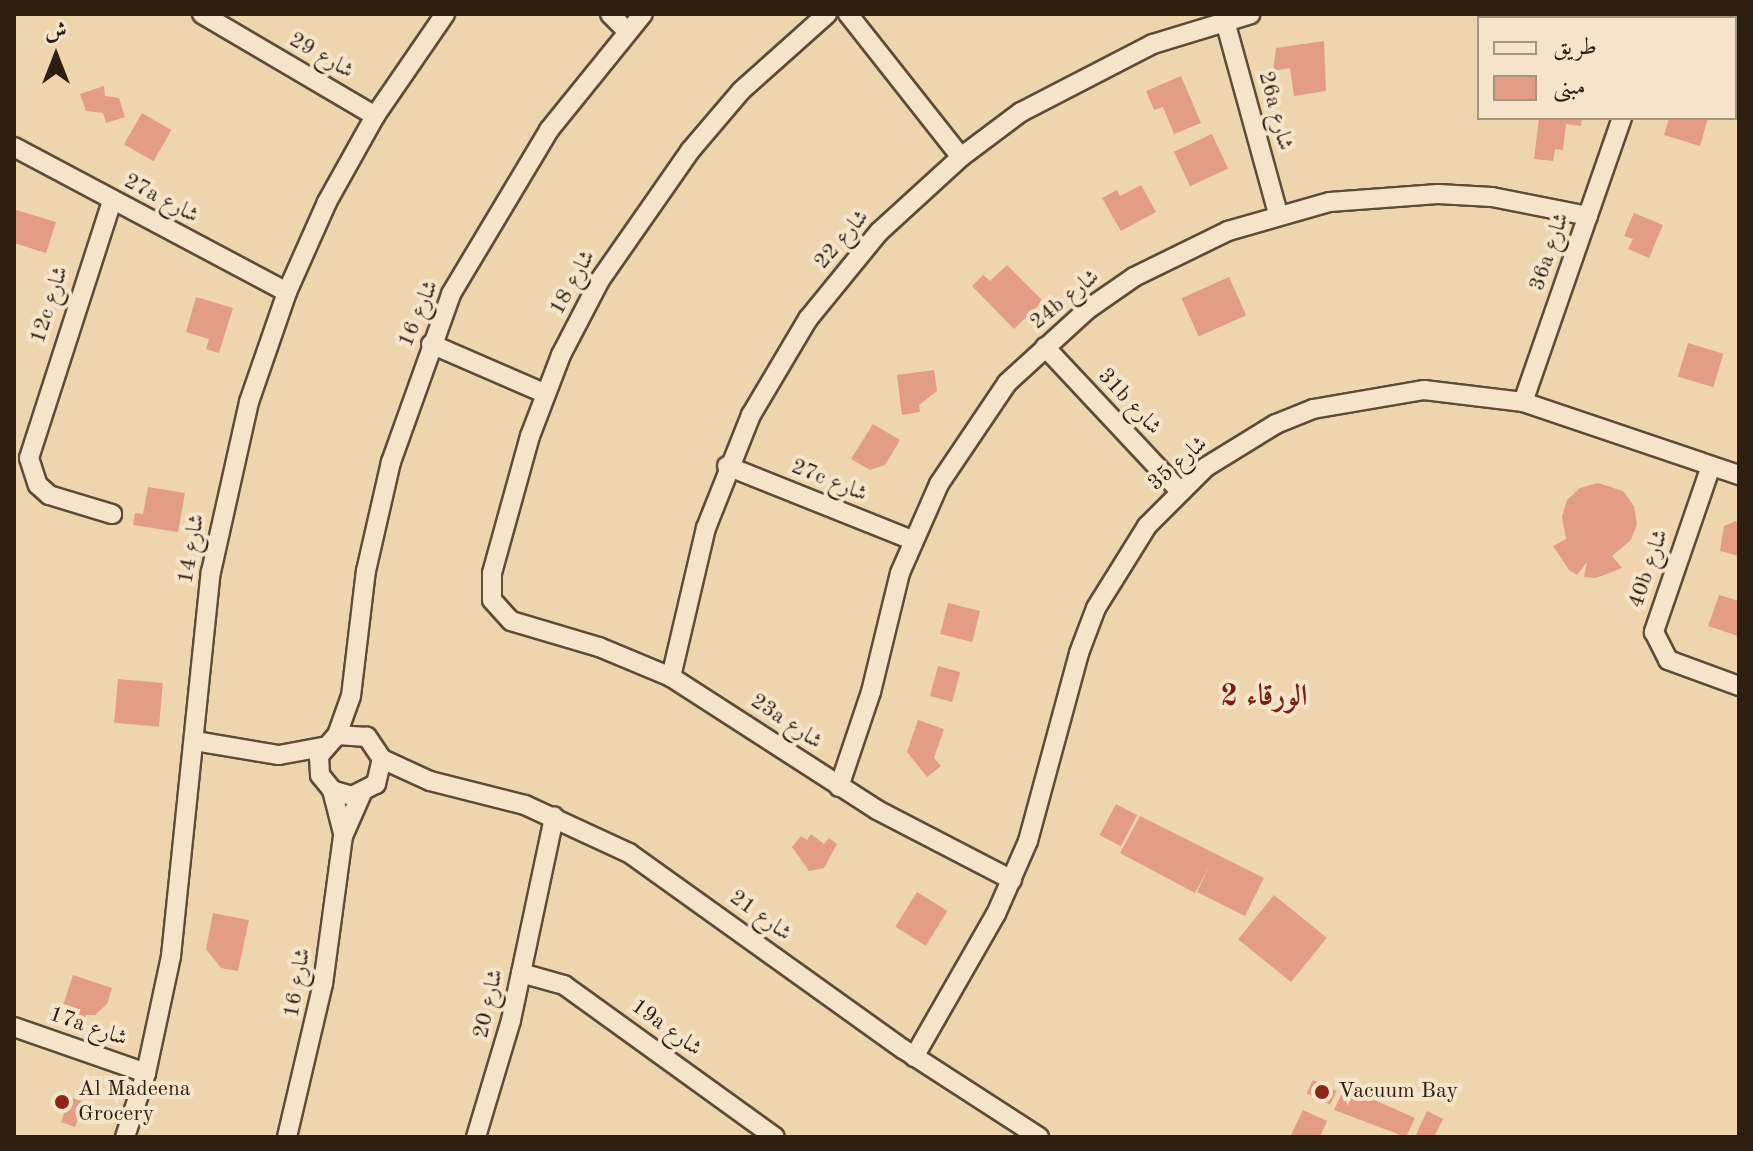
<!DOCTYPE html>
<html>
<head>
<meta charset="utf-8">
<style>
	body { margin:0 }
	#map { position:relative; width:1753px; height:1151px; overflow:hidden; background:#efd5ad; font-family:"Old Standard TT",Amiri,serif }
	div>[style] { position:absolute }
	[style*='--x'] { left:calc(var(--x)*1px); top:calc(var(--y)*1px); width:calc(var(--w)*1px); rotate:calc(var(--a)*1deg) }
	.building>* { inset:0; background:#e29d84; transform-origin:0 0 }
	.roads { filter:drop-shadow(2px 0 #5d4c38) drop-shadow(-2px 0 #5d4c38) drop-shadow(0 2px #5d4c38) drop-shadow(0 -2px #5d4c38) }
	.minor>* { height:18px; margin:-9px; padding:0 9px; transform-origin:9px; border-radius:9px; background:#f5e4ca }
	.dots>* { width:22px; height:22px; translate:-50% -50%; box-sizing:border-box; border:4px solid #f5e4ca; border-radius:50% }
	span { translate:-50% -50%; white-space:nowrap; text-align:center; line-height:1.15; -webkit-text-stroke:8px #f5e4ca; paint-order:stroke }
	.street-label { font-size:22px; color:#2c1f11 }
	.poi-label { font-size:22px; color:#2c1f11 }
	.left { translate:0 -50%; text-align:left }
	.district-label { font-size:30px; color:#7a1f14; font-weight:700 }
	.frame { position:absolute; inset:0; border:16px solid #2c1f11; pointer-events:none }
	.legend { position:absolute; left:1477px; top:16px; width:260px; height:104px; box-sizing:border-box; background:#f5e4ca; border:2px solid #a59580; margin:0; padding:10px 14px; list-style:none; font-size:24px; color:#2c1f11 }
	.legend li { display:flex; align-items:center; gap:16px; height:40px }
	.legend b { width:40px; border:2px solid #a59580 }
	.north { position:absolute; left:16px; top:16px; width:80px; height:80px; -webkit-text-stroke:6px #f5e4ca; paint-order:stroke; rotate:0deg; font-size:22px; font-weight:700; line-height:32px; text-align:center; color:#2c1f11 }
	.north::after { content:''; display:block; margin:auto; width:28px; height:36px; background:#2c1f11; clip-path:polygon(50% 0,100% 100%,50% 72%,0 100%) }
</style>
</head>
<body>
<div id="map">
	<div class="building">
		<i style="clip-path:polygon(1324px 41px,1326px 91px,1294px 96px,1290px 68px,1273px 71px,1276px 48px)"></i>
		<i style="clip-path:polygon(1181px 76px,1201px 123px,1174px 134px,1163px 107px,1154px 110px,1146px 91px)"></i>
		<i style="clip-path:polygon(104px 86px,105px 96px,119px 98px,125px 117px,106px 123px,103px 113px,86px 111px,80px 94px)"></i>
		<i style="left:142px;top:113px;width:34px;height:36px;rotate:30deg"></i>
		<i style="clip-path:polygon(1539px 118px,1582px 118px,1581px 126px,1566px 124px,1563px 150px,1555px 149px,1553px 161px,1534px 159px)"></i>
		<i style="clip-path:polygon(1669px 118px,1708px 118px,1700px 146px,1664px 135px)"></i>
		<i style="left:1212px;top:134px;width:38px;height:42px;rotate:65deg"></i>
		<i style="clip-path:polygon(1141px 185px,1156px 212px,1121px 231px,1102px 198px,1117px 190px,1120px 196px)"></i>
		<i style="clip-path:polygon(16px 210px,56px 222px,46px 253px,14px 243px)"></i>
		<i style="clip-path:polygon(1634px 213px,1663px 225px,1649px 258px,1628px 249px,1633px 239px,1624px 236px)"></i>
		<i style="clip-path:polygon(1007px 265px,1043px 301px,1014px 329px,972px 286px,983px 275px,990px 281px)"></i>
		<i style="left:1229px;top:277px;width:42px;height:52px;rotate:66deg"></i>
		<i style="clip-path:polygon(196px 297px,233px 308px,219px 353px,206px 349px,209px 339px,186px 332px)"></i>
		<i style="left:1688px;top:343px;width:37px;height:35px;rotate:17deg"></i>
		<i style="clip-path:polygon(934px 370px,937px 391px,919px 405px,920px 412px,902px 415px,897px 375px)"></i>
		<i style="clip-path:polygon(873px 424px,900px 440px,885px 465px,870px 470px,851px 459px)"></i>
		<i style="clip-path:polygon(1598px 483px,1623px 491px,1634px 506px,1637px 524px,1631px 540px,1612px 556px,1622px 568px,1596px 578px,1584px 577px,1587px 562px,1577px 575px,1569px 570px,1553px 546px,1566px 539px,1562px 517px,1567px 500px,1580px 488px)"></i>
		<i style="clip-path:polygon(148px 487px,185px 493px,178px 532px,133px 525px,135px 513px,143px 514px)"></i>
		<i style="clip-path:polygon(1736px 521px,1739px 529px,1739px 556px,1720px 551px,1724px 526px)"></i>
		<i style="clip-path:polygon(1719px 595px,1739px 601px,1738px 636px,1708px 626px)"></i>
		<i style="left:948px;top:603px;width:33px;height:32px;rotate:14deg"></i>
		<i style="left:938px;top:666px;width:23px;height:31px;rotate:15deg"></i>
		<i style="left:118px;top:679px;width:45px;height:44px;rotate:5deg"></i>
		<i style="clip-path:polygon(918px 720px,944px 729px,934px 758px,941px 766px,927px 777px,907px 752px)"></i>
		<i style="left:1116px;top:804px;width:24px;height:35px;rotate:28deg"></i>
		<i style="clip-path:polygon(1140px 816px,1264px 878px,1245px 916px,1197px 892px,1210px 865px,1195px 893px,1120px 853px)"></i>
		<i style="clip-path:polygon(811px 834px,824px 844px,829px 838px,837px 844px,824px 868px,809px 871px,792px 847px,801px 836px,807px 840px)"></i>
		<i style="left:917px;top:892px;width:36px;height:41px;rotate:32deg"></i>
		<i style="left:1274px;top:895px;width:68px;height:57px;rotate:39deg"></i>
		<i style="clip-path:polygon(213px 913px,249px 920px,238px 971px,221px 968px,206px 949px)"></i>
		<i style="clip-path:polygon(73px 975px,112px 988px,107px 1004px,95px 1015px,86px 1015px,83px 1022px,60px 1015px)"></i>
		<i style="left:1313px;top:1080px;width:26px;height:15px;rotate:25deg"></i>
		<i style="clip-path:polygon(1345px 1087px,1415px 1118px,1406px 1137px,1334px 1110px)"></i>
		<i style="clip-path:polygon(59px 1094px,84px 1102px,75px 1127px,61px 1122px,65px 1111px,55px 1107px)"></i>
		<i style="clip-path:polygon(1303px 1110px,1327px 1121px,1320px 1137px,1290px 1137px)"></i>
		<i style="clip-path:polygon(1427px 1111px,1443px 1119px,1434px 1137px,1415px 1137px)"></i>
	</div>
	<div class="roads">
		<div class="minor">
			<i style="--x:202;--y:14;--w:201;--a:30.5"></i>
			<i style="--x:610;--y:14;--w:24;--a:45"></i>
			<i style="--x:827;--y:14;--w:115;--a:138.2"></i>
			<i style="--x:741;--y:91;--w:79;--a:130.4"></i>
			<i style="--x:690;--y:151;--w:157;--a:124.9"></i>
			<i style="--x:600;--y:280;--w:85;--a:117.5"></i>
			<i style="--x:561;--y:355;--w:87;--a:110.9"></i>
			<i style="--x:530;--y:436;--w:142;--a:105.5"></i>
			<i style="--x:492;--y:573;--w:27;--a:90"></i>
			<i style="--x:492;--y:600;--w:28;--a:48"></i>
			<i style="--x:511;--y:621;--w:92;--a:16.5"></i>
			<i style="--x:599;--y:647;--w:78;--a:22.6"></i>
			<i style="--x:671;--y:677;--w:245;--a:32.8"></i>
			<i style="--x:877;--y:810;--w:152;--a:27.4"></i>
			<i style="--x:848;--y:14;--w:182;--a:51.7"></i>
			<i style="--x:1598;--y:14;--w:15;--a:16"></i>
			<i style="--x:1657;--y:18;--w:4;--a:-76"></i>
			<i style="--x:1225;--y:21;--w:199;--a:74.6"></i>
			<i style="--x:14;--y:147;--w:309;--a:28"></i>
			<i style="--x:112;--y:201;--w:270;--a:107.9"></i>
			<i style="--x:29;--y:458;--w:28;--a:72"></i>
			<i style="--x:38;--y:485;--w:15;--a:42"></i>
			<i style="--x:49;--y:495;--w:66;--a:16.8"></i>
			<i style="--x:431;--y:344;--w:125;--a:23.5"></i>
			<i style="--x:1045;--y:347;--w:196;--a:46.9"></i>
			<i style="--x:1523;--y:402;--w:301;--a:-70.8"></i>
			<i style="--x:727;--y:466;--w:199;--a:21.8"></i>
			<i style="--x:1711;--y:466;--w:176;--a:109"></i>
			<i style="--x:1654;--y:632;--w:31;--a:63"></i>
			<i style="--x:1668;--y:660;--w:76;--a:20.1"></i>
			<i style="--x:671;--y:677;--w:153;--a:-76.8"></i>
			<i style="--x:706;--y:528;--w:122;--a:-68.3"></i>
			<i style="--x:751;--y:415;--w:112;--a:-59.3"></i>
			<i style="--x:808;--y:319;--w:112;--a:-50.8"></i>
			<i style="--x:879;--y:232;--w:111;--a:-42.4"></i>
			<i style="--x:961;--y:157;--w:75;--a:-36.9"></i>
			<i style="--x:1021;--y:112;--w:148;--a:-27.3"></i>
			<i style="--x:1153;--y:44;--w:102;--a:-17"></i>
			<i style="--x:337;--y:735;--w:41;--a:-70.3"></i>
			<i style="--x:351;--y:696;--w:126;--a:-83.2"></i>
			<i style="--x:366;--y:571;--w:112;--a:-77.1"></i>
			<i style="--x:391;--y:462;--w:178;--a:-70.3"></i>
			<i style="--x:451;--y:294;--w:191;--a:-59.1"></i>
			<i style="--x:549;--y:130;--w:149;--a:-51"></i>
			<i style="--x:195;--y:741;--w:85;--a:9.5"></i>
			<i style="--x:279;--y:755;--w:45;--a:-10.3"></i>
			<i style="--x:382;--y:759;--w:53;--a:24.6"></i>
			<i style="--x:430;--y:781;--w:98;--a:14.2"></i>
			<i style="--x:525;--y:805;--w:115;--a:24.8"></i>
			<i style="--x:629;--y:853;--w:337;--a:35.6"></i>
			<i style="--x:903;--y:1049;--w:162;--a:32.9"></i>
			<i style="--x:839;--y:787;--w:100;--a:-71.4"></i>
			<i style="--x:871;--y:692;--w:122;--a:-76.3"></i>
			<i style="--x:900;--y:573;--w:97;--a:-66.3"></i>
			<i style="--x:939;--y:484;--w:122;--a:-56"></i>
			<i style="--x:1007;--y:383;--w:110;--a:-42.4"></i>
			<i style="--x:1088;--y:309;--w:56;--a:-34.8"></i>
			<i style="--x:1134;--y:277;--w:105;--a:-26.1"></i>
			<i style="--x:1228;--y:231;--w:106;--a:-15.9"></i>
			<i style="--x:1330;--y:202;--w:108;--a:-4.2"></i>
			<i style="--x:1438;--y:194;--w:54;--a:3.2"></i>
			<i style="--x:1492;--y:197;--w:98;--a:11.2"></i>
			<i style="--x:332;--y:790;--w:21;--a:17"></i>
			<i style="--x:352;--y:796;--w:27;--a:-27"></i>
			<i style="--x:376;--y:784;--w:26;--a:-77"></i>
			<i style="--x:382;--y:759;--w:27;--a:-124"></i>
			<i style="--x:367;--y:737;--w:30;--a:-176"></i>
			<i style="--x:337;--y:735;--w:28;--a:131"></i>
			<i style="--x:319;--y:756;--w:19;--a:87"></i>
			<i style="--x:320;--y:775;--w:19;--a:51"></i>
			<i style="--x:332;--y:790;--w:44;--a:75.7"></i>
			<i style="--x:521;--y:973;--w:45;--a:15.6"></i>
			<i style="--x:564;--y:985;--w:260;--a:35.8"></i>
			<i style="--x:14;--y:1027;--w:140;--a:19.2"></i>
			<i style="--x:914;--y:1057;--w:165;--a:-60.2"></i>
			<i style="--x:996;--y:914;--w:80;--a:-66.3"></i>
			<i style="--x:1028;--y:841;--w:195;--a:-74.8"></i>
			<i style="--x:1079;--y:653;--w:48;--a:-69.3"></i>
			<i style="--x:1096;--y:608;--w:97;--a:-58.1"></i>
			<i style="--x:1147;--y:526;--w:83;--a:-45"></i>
			<i style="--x:1206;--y:467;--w:82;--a:-31.6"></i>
			<i style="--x:1276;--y:424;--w:40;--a:-22"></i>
			<i style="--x:1313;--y:409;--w:113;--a:-9.7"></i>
			<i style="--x:1424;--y:390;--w:100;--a:6.9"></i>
			<i style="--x:1523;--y:402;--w:228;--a:18.7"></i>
			<i style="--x:125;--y:1137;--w:67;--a:-71.8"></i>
			<i style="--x:146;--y:1073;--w:120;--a:-77.9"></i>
			<i style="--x:171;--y:956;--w:386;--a:-84.1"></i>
			<i style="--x:211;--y:572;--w:174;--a:-77.4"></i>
			<i style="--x:249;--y:402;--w:116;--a:-70.9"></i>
			<i style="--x:287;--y:292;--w:98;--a:-66"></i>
			<i style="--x:327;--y:202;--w:98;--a:-60.8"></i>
			<i style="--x:375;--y:116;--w:124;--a:-55.5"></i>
			<i style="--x:287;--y:1137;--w:157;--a:-76.8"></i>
			<i style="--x:323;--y:984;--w:149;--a:-82.3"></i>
			<i style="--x:343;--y:836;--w:47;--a:-66.2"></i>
			<i style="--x:476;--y:1137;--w:122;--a:-73.3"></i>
			<i style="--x:511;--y:1020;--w:208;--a:-78"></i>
		</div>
	</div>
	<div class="dots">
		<i style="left:1322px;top:1092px;background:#8f2418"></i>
		<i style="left:62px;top:1102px;background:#8f2418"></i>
	</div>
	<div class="street-label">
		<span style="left:321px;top:56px;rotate:30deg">شارع 29</span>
		<span style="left:1275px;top:111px;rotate:75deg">26a شارع</span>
		<span style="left:161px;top:199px;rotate:28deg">27a شارع</span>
		<span style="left:842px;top:240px;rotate:-49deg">شارع 22</span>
		<span style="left:1550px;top:252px;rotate:-71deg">36a شارع</span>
		<span style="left:573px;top:283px;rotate:-61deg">شارع 18</span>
		<span style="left:1065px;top:300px;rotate:-39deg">24b شارع</span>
		<span style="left:50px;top:305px;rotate:-72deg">12c شارع</span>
		<span style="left:419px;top:314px;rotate:-67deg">شارع 16</span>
		<span style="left:1129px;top:402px;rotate:47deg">31b شارع</span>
		<span style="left:1178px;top:464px;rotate:-41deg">شارع 35</span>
		<span style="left:829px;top:481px;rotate:22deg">27c شارع</span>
		<span style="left:192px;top:549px;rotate:-80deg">شارع 14</span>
		<span style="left:1649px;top:569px;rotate:-71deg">40b شارع</span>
		<span style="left:786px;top:722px;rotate:34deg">23a شارع</span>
		<span style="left:760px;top:916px;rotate:36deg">شارع 21</span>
		<span style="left:298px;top:983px;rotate:-80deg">شارع 16</span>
		<span style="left:489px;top:1004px;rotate:-77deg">شارع 20</span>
		<span style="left:88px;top:1027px;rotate:19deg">17a شارع</span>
		<span style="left:666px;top:1028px;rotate:36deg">19a شارع</span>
	</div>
	<div class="poi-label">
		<span class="left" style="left:78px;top:1102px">Al Madeena<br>Grocery</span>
		<span class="left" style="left:1338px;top:1092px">Vacuum Bay</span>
	</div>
	<div class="district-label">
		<span style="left:1264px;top:697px">الورقاء 2</span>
	</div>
	<div class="frame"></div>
	<ul class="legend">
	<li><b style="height:10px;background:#f5e4ca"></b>طريق</li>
	<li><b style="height:22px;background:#e29d84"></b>مبنى</li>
	</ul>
	<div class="north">ش</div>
</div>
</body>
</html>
